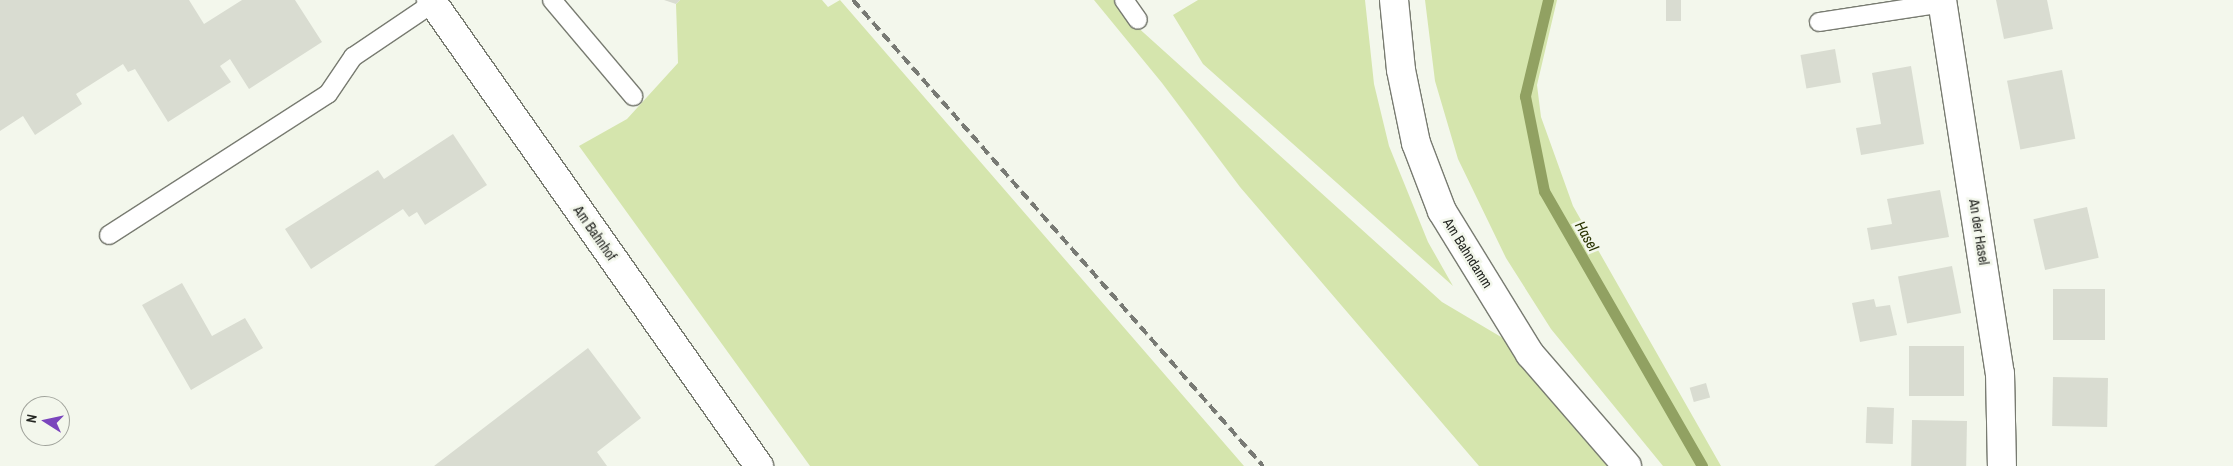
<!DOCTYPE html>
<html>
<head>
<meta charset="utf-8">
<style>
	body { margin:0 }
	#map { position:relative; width:2233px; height:466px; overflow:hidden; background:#f3f7ec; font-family:"Archivo Narrow",sans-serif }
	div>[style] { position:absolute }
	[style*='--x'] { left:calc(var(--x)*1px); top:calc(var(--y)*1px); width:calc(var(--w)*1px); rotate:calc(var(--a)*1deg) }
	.green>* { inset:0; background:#d5e5ad }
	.stream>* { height:11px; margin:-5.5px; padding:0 5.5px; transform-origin:5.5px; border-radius:5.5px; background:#91a162 }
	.building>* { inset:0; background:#d9dcd1; transform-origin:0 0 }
	.roads { filter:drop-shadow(1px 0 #787b71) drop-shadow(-1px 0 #787b71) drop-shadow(0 1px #787b71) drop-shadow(0 -1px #787b71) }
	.service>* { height:18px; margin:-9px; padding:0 9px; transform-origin:9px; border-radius:9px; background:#fff }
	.minor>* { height:28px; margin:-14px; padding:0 14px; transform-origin:14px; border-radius:14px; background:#fff }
	.rail>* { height:4px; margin-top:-2px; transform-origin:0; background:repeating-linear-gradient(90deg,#787a74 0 10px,transparent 0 15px) }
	span { translate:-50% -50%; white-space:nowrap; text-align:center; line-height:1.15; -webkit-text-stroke:5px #f3f7ec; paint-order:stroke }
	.street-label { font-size:14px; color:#242622 }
	.water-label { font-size:15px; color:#2a3402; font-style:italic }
	.north { position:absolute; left:20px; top:396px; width:50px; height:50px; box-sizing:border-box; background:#f3f7ec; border:1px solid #a0a39b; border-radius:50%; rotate:280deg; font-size:14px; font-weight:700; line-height:20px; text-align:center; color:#242622 }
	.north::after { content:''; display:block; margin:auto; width:18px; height:22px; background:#7a45bc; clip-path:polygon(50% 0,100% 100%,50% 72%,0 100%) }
</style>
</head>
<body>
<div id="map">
	<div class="green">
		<i style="clip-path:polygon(680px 0,822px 0,828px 7px,840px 0,1244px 466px,810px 466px,579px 146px,627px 119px,678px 63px,676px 4px)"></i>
		<i style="clip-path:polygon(1094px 0,1116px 0,1134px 24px,1442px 302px,1530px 354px,1627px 466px,1479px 466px,1240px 187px,1162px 83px)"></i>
		<i style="clip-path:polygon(1198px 0,1365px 0,1374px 84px,1389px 146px,1428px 242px,1453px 286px,1203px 64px,1173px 15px)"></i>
		<i style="clip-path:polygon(1425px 0,1557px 0,1537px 85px,1541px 117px,1573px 206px,1721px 466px,1663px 466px,1551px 329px,1506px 258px,1458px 159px,1435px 81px)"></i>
	</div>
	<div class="stream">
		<i style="--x:1548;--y:0;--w:99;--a:103.5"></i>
		<i style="--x:1525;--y:96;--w:97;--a:78.7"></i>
		<i style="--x:1544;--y:191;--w:317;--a:60.1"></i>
	</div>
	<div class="building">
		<i style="clip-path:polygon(0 0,189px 0,204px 24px,242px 0,295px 0,322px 42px,249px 89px,230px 59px,220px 66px,231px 82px,168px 122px,135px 69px,128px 72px,123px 64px,76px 94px,82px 104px,35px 135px,23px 116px,0 131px)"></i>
		<i style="clip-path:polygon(664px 0,680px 0,676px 4px)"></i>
		<i style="left:1666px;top:0;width:15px;height:21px"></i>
		<i style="clip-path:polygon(1996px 0,2047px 0,2053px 29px,2004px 39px)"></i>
		<i style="left:1835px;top:49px;width:34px;height:35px;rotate:80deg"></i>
		<i style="clip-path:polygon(1911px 66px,1924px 144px,1861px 155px,1856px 128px,1881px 124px,1872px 73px)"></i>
		<i style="left:2062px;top:70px;width:70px;height:56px;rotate:79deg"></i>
		<i style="clip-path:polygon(453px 134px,487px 185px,425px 225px,417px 212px,409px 217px,403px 209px,311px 269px,285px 229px,378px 170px,384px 179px)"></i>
		<i style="clip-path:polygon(1940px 190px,1949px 237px,1871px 250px,1867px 228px,1892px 224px,1887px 199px)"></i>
		<i style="left:2087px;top:207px;width:52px;height:55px;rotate:77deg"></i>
		<i style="left:1952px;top:266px;width:48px;height:55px;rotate:79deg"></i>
		<i style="clip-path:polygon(182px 283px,212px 336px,245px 318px,263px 348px,191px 390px,142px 305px)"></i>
		<i style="left:2053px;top:289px;width:52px;height:51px"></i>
		<i style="clip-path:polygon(1874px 299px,1876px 307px,1890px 305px,1897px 335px,1860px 342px,1852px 303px)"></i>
		<i style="left:1909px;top:346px;width:55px;height:50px"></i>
		<i style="clip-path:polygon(588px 348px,641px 418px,597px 452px,607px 466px,434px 466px)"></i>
		<i style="left:2053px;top:377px;width:55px;height:49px;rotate:1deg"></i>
		<i style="left:1706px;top:383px;width:15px;height:17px;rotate:74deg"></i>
		<i style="left:1867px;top:407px;width:27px;height:36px;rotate:2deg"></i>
		<i style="left:1912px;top:420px;width:55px;height:46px;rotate:1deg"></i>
	</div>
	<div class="roads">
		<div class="service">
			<i style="--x:552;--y:0;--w:126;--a:49.8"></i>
			<i style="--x:1124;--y:0;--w:24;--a:55"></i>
			<i style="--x:1819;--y:22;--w:125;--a:-8.7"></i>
			<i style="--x:109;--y:235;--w:260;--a:-32.8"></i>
			<i style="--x:328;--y:94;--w:45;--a:-56"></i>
			<i style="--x:353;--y:57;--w:97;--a:-34"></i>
		</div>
		<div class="minor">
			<i style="--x:431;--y:0;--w:570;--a:54.86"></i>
			<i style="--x:1394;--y:0;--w:70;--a:84.3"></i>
			<i style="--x:1401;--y:70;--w:75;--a:78.4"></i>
			<i style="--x:1416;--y:143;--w:73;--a:69.1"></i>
			<i style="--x:1442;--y:211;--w:168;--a:58.4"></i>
			<i style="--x:1530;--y:354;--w:148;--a:49.1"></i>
			<i style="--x:1942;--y:0;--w:377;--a:81.2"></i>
			<i style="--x:2000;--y:373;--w:93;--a:88.8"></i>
		</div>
	</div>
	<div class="rail">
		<i style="--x:853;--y:0;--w:621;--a:48.66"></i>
	</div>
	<div class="street-label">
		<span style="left:1979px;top:232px;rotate:81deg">An der Hasel</span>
		<span style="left:595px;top:233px;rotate:55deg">Am Bahnhof</span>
		<span style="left:1468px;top:253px;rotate:58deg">Am Bahndamm</span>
	</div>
	<div class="water-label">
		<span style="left:1587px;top:236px;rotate:60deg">Hasel</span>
	</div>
	<div class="north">N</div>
</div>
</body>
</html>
